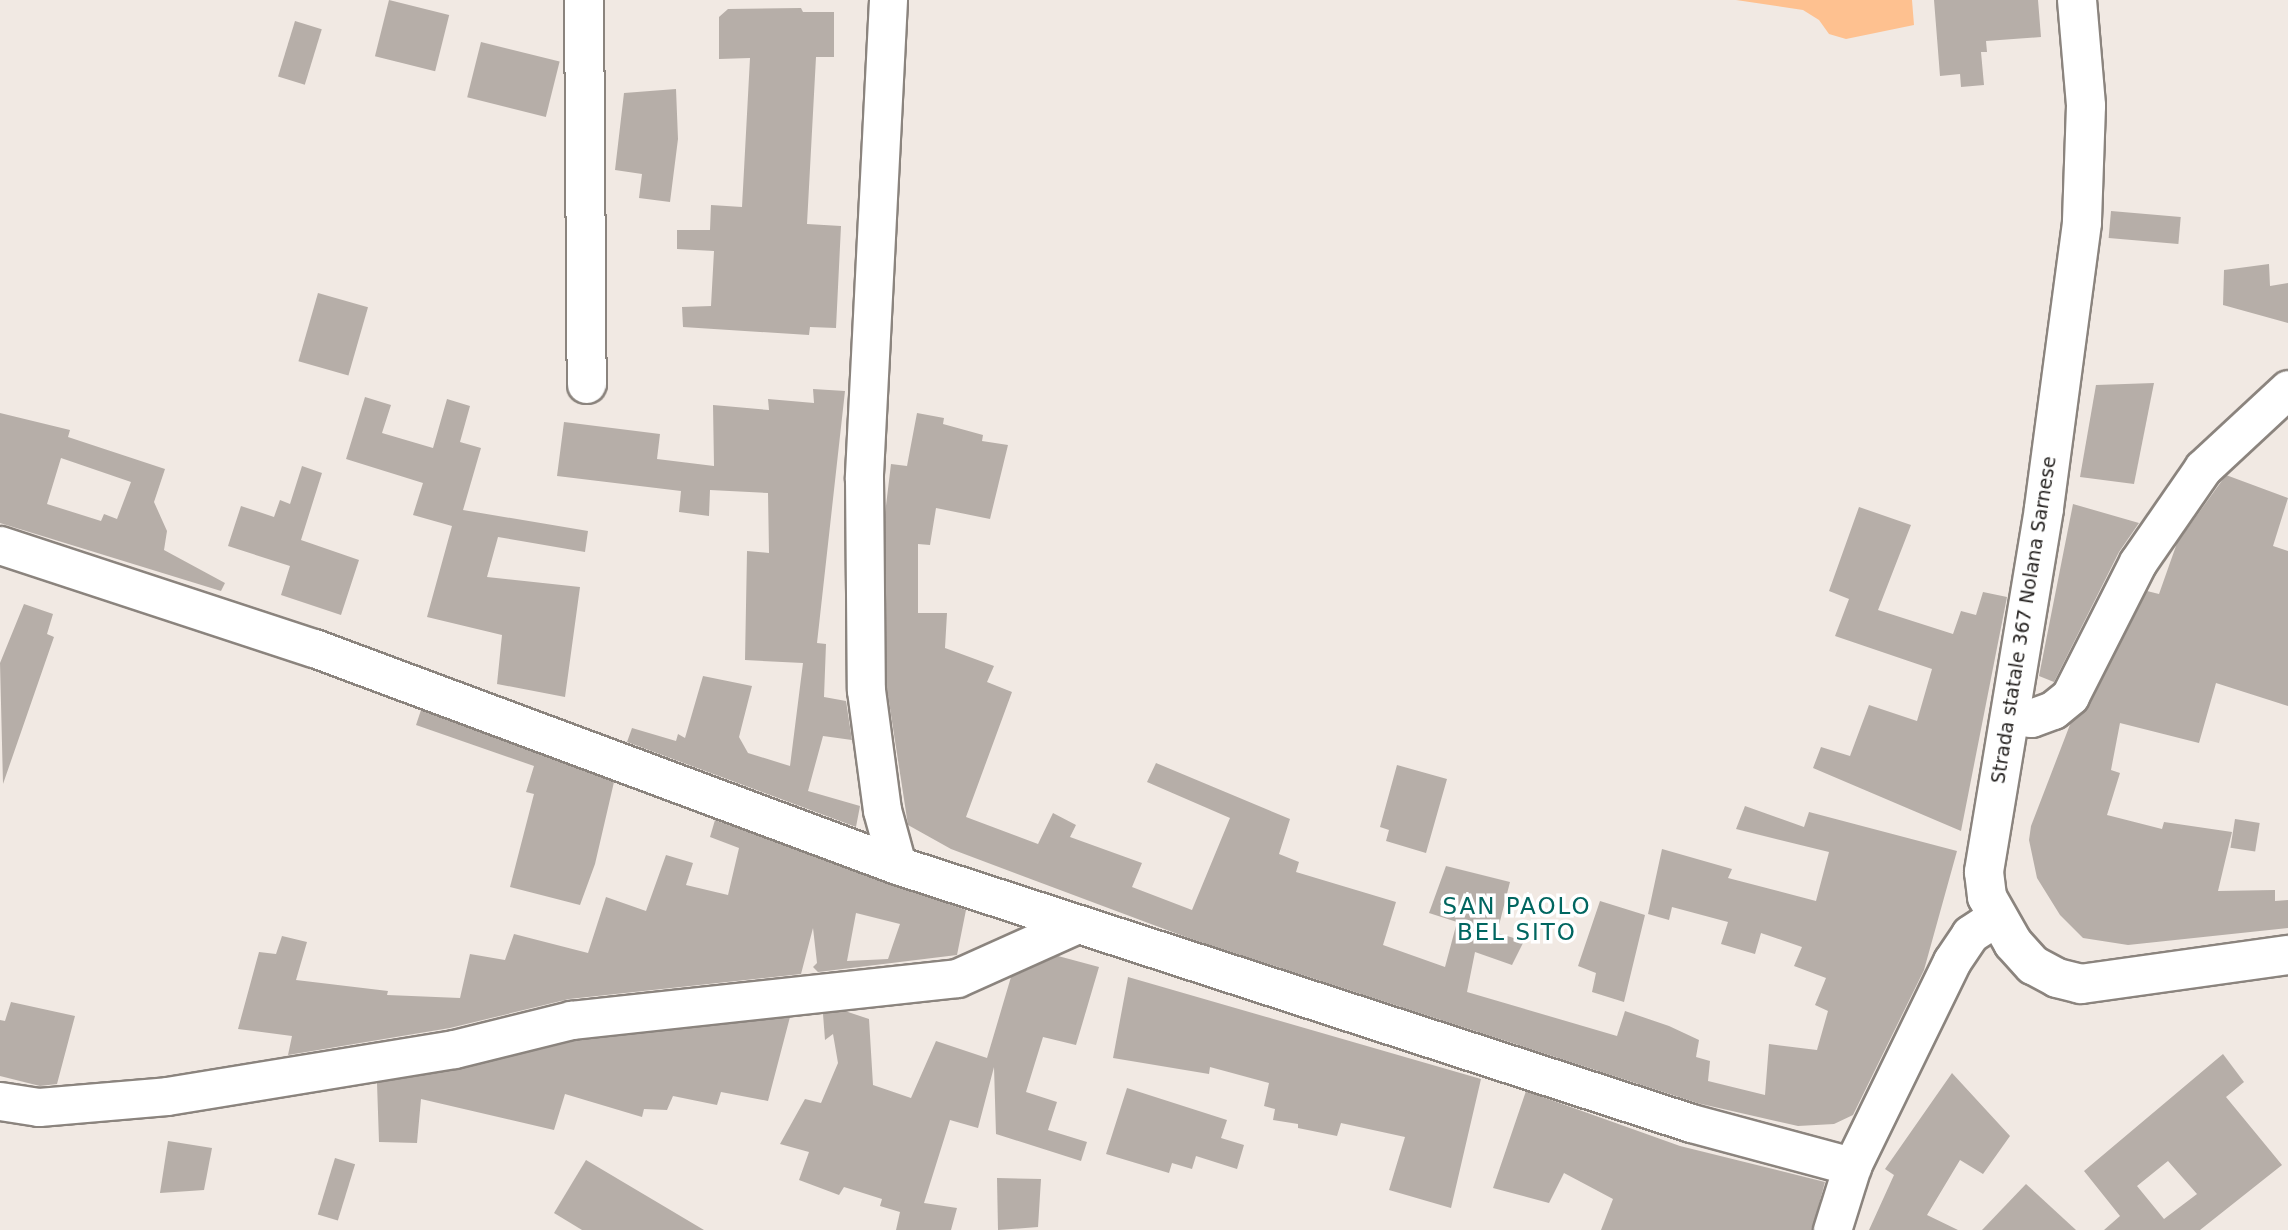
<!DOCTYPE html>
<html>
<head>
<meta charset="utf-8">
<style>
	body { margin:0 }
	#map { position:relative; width:2288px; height:1230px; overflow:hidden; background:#f1e9e3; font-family:"DejaVu Sans",sans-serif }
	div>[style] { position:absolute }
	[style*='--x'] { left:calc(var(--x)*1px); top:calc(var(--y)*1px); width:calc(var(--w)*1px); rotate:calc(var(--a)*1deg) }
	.green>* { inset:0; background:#fec190 }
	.building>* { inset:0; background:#b6aea8; transform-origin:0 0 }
	.roads { filter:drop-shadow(2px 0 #8b847e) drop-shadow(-2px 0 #8b847e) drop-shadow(0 2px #8b847e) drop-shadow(0 -2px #8b847e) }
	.minor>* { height:37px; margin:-18.5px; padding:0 18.5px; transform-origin:18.5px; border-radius:18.5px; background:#fff }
	.major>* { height:38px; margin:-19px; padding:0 19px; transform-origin:19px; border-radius:19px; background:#fff }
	span { translate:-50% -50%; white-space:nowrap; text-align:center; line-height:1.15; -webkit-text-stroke:7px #fff; paint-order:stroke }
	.street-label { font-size:19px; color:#262321 }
	.quarter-label { font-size:23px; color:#006660; letter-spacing:2px }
</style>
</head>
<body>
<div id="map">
	<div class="green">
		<i style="clip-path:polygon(1736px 0,1912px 0,1914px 25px,1846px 39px,1829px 34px,1819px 20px,1803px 10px)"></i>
	</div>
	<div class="building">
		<i style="left:389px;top:0;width:62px;height:58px;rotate:14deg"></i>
		<i style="clip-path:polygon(1934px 0,2038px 0,2041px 37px,1986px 41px,1987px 52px,1981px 52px,1984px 85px,1961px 87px,1960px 74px,1940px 76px)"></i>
		<i style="clip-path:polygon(801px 8px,803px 12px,834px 12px,834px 57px,816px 57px,807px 224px,841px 226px,836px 328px,810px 327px,809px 335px,683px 327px,682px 307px,711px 306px,714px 251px,677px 249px,677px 230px,710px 230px,711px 205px,742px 207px,750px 58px,719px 59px,719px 17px,728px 9px)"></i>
		<i style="left:295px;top:21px;width:28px;height:58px;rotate:17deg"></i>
		<i style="left:481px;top:42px;width:81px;height:57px;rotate:14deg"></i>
		<i style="clip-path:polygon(676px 89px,678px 139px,670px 202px,639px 198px,642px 174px,615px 170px,624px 93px)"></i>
		<i style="left:2111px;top:211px;width:70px;height:27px;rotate:5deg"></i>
		<i style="clip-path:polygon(2269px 264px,2270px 286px,2288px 283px,2288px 323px,2223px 305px,2224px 270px)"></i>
		<i style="left:318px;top:293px;width:52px;height:71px;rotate:16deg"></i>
		<i style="clip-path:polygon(2154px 383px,2134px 484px,2080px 477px,2096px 385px)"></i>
		<i style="clip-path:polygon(813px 389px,845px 391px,817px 643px,826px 644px,824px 697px,846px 701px,852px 740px,823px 736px,808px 791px,860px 806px,856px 827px,627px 742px,632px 728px,676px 741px,678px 734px,685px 738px,703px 676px,752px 686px,739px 737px,748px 753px,790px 766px,803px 663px,745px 660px,747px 551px,769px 553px,768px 493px,710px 490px,709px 516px,679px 512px,681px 491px,557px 476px,564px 422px,660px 434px,657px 459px,714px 466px,713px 405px,769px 410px,768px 399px,814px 403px)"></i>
		<i style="clip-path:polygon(365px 397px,391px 405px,382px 433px,433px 448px,447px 399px,470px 406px,460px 442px,481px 448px,463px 510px,588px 531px,585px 552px,498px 537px,487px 577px,580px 587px,565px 697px,497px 684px,502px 635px,427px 617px,452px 526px,413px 515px,423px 483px,346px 459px)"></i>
		<i style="clip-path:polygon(evenodd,0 413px,70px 430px,68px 437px,165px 469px,154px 502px,167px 531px,164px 550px,225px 583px,221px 591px,0 523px,0 413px,61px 458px,131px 482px,117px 519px,104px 514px,101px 521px,47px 504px,61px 458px)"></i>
		<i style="clip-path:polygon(917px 413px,944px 418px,943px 424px,983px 435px,982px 441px,1008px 445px,990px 519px,936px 508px,930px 545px,918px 544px,918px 613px,947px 613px,945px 648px,994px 666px,987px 682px,1012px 692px,966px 817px,1038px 844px,1053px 813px,1076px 825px,1070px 837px,1142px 863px,1132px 887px,1192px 910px,1230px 818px,1147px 782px,1156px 763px,1290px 819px,1279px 854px,1299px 862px,1296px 872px,1396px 902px,1383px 945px,1445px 967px,1457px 922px,1429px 913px,1446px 866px,1510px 882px,1497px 933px,1524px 941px,1512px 965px,1475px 952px,1467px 992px,1617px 1036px,1625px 1011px,1669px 1026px,1699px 1040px,1696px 1057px,1710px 1061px,1708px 1081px,1765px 1095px,1769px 1044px,1817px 1050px,1828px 1011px,1815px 1005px,1826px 978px,1794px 966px,1802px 947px,1761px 933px,1755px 954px,1721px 944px,1728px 922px,1672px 907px,1669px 920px,1648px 914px,1662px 849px,1732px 869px,1728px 878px,1816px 901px,1829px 852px,1736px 829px,1745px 806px,1804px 827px,1809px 812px,1957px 851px,1924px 970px,1853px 1115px,1834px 1124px,1798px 1126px,1697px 1103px,1191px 939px,951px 849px,908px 825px,887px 689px,885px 514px,891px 464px,907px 466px)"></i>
		<i style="clip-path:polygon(302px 466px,322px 473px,301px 540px,359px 560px,341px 615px,281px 595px,290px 566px,228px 546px,241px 506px,274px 517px,280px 500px,290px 504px)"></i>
		<i style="clip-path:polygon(2226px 475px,2288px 498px,2273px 546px,2288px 551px,2288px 706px,2216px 683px,2199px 743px,2120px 723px,2111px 770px,2120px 773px,2107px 815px,2162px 829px,2164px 822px,2232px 832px,2218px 891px,2275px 890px,2275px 901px,2288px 900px,2288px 928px,2128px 945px,2083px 938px,2060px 915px,2037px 878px,2029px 840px,2031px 826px,2071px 722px,2089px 705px,2147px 591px,2159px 594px,2177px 543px)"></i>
		<i style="clip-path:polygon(2073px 504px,2139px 523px,2119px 552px,2054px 682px,2039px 676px)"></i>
		<i style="clip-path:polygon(1859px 507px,1911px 525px,1878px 610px,1953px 634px,1961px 611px,1976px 615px,1983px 592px,2007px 597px,1961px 831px,1813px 768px,1821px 747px,1850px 756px,1869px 705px,1917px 721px,1932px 669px,1835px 636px,1849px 599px,1829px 591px)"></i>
		<i style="clip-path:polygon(24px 604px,53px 614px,47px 634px,54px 637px,3px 784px,0 663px)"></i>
		<i style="clip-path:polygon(421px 710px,614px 782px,595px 864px,580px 905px,510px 887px,534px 794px,526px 792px,534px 766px,416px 725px)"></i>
		<i style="clip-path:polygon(1397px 765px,1447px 779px,1426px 853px,1386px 841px,1389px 830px,1380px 827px)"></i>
		<i style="left:2235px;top:819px;width:25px;height:29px;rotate:9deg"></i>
		<i style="clip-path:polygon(evenodd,715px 820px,966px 910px,957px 955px,818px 972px,813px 967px,817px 963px,813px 928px,801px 974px,569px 999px,450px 1028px,288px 1055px,292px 1036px,238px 1029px,259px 952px,276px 954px,282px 936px,307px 942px,296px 980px,388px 991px,387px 995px,460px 998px,470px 954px,505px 960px,514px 934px,588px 953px,606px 897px,646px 911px,666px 855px,693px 863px,686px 885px,728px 895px,739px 848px,710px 837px,715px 820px,856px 913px,900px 924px,888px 959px,847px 961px,856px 913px)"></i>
		<i style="clip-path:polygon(1600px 901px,1645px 915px,1624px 1002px,1592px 992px,1596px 973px,1578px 966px)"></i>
		<i style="clip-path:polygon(1058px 956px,1099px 967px,1076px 1045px,1043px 1037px,1026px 1092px,1057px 1102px,1048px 1130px,1087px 1142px,1081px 1161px,996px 1134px,994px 1067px,978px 1128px,950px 1120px,924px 1203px,957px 1208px,951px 1230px,896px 1230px,900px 1212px,880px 1206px,882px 1199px,844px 1187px,839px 1195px,799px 1180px,809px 1152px,780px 1144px,805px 1099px,821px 1103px,838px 1063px,833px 1034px,825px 1040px,823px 1014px,845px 1011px,869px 1019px,873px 1085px,911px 1098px,936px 1041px,987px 1058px,1011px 977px)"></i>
		<i style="clip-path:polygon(1128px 977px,1481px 1079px,1451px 1208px,1389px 1190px,1405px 1137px,1341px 1123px,1337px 1136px,1298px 1128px,1298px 1124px,1273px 1120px,1275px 1109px,1264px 1106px,1269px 1083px,1210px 1067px,1209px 1074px,1113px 1058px)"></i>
		<i style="clip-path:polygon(11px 1002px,75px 1016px,57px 1084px,40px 1086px,0 1076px,0 1020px,5px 1021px)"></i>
		<i style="clip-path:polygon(790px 1017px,768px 1101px,721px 1092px,717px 1105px,673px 1096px,667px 1110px,644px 1109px,642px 1117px,565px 1094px,554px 1130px,421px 1099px,417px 1143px,379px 1142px,377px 1083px,459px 1069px,575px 1041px)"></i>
		<i style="clip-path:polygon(evenodd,2223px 1054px,2244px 1082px,2226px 1097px,2282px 1165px,2200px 1230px,2104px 1230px,2120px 1216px,2084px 1171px,2223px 1054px,2168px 1161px,2197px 1194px,2164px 1219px,2137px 1186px,2168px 1161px)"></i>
		<i style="clip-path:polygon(1952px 1073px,2010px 1136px,1983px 1174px,1960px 1160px,1927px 1215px,1958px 1230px,1869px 1230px,1894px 1175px,1885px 1169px)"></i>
		<i style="clip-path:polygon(1127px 1088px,1227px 1120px,1221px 1138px,1244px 1145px,1237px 1169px,1196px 1156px,1192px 1169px,1172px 1163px,1169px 1173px,1106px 1154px)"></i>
		<i style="clip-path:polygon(1526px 1091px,1680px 1146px,1825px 1182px,1812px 1230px,1601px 1230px,1613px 1199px,1564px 1173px,1549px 1203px,1493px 1188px)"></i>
		<i style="clip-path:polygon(168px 1141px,212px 1148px,204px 1190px,160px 1193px)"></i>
		<i style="left:335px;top:1158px;width:21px;height:59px;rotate:17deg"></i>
		<i style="clip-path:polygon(586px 1160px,704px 1230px,582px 1230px,554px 1213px)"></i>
		<i style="clip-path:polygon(997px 1178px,1041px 1179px,1038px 1227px,998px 1230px)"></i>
		<i style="clip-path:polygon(2026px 1184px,2076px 1230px,1982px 1230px)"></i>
	</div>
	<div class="roads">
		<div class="minor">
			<i style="--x:888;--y:0;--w:479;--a:92.9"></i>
			<i style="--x:864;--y:478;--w:212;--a:89.5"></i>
			<i style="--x:866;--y:690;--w:121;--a:82.4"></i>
			<i style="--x:882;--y:810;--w:57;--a:74.7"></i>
			<i style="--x:0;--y:545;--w:330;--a:18.2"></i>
			<i style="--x:314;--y:648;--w:622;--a:20.42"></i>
			<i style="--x:897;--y:865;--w:835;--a:18"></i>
			<i style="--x:1691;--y:1123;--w:167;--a:15"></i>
			<i style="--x:1852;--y:1166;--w:228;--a:-64"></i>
			<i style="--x:1952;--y:961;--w:32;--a:-56"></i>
			<i style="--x:1970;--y:934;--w:31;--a:-33"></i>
			<i style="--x:2010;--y:716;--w:21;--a:5"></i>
			<i style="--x:2031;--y:718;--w:23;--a:-20"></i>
			<i style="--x:2053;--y:710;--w:22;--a:-39"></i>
			<i style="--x:2070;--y:696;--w:150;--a:-63.1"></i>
			<i style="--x:2138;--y:562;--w:114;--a:-55.3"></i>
			<i style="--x:2203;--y:468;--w:116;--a:-42.9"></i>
			<i style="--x:0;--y:1101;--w:39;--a:9"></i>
			<i style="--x:39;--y:1107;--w:128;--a:-4.9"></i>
			<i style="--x:167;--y:1096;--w:291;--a:-9.3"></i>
			<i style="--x:454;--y:1049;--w:121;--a:-13.9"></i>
			<i style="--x:571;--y:1020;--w:388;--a:-6.2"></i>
			<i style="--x:957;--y:978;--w:129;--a:-24.2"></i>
			<i style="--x:1832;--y:1230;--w:67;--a:-72.6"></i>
		</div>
		<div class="major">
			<i style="--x:584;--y:0;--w:384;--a:89.6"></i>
			<i style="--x:2077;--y:0;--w:106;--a:85.1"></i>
			<i style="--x:2086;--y:106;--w:117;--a:92"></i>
			<i style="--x:2082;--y:223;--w:289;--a:97.6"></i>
			<i style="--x:2044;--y:509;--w:368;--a:99.4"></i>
			<i style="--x:1984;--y:872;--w:25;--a:83"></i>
			<i style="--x:1987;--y:897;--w:53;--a:60.5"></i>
			<i style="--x:2013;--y:943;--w:30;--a:48"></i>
			<i style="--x:2033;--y:965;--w:27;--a:28"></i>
			<i style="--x:2057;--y:978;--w:25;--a:14"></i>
			<i style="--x:2081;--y:984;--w:209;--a:-8"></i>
		</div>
	</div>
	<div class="street-label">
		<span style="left:2024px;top:620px;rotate:-81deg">Strada statale 367 Nolana Sarnese</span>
	</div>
	<div class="quarter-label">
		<span style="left:1517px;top:919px">SAN PAOLO<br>BEL SITO</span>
	</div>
</div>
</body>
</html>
